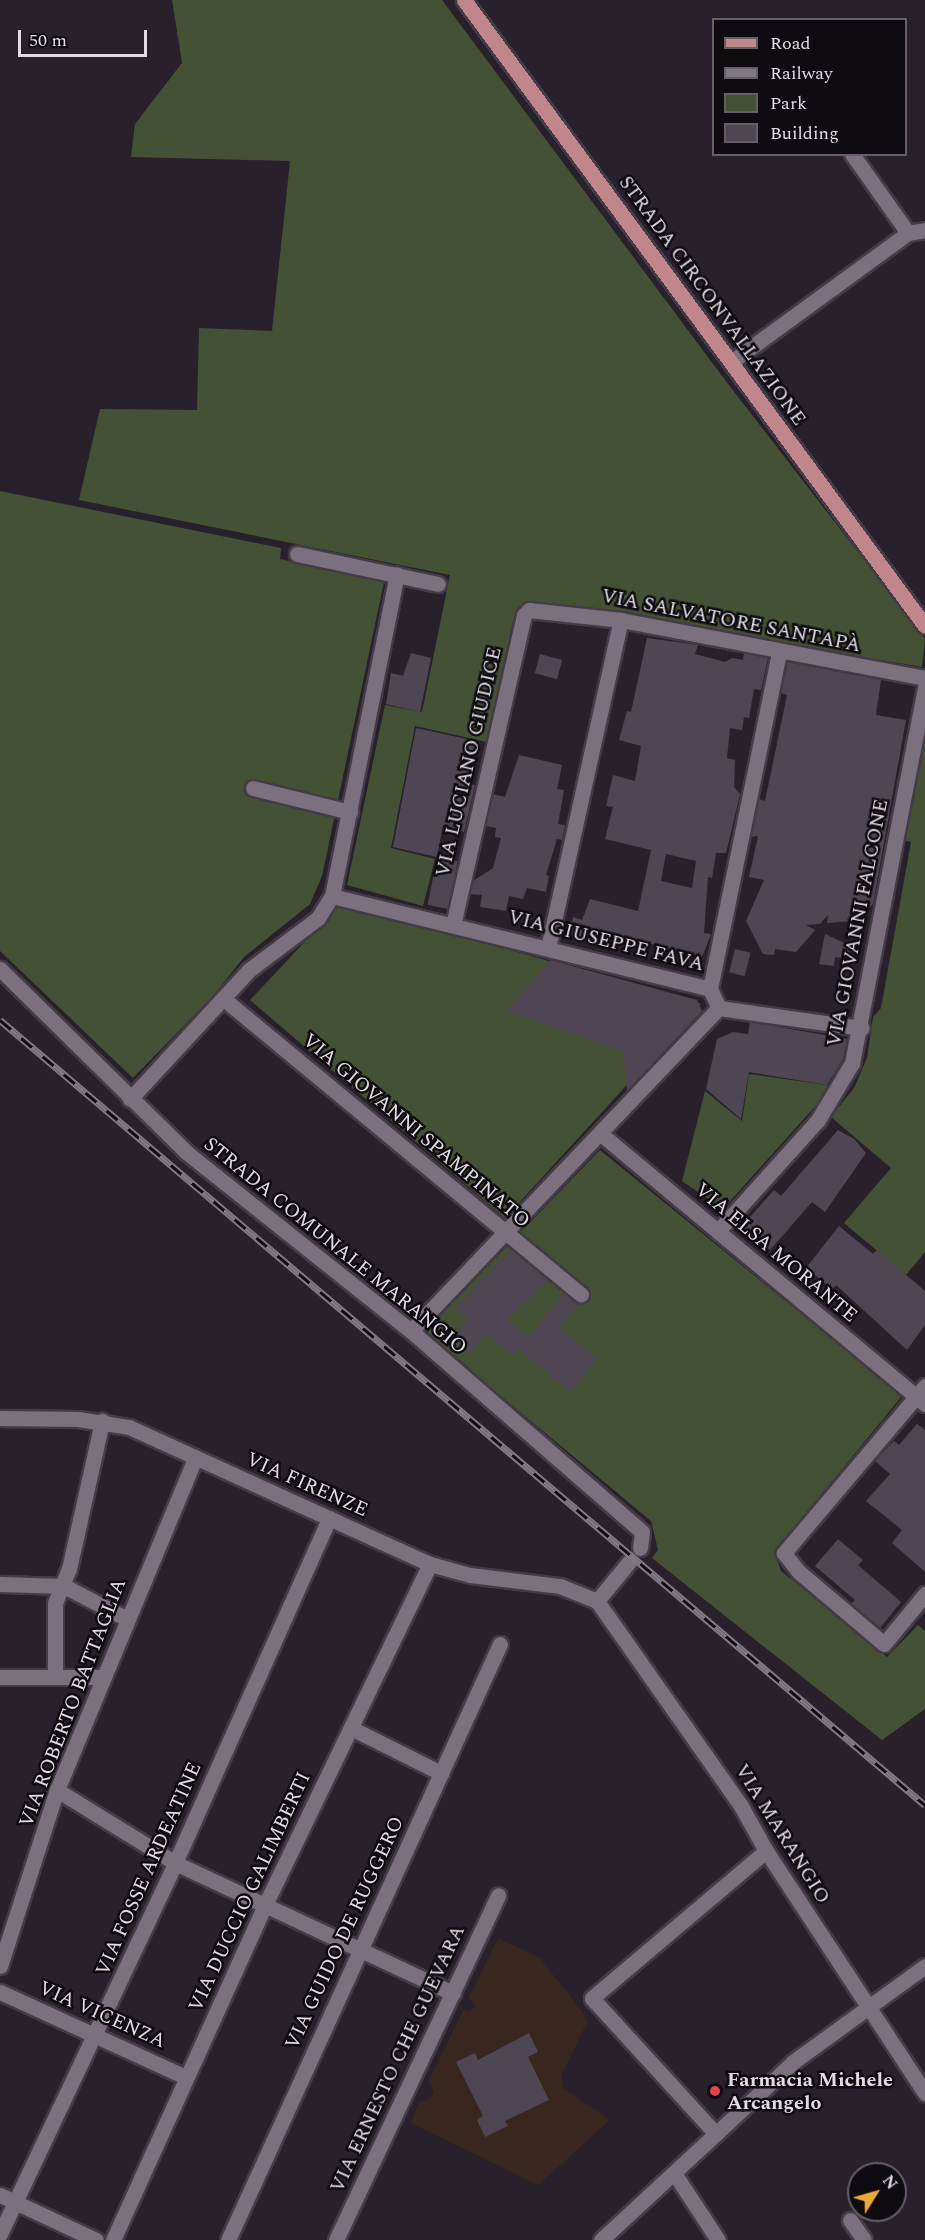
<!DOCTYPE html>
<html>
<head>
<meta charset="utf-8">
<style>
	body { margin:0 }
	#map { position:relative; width:925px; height:2240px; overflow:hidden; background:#28212c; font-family:Spectral,serif }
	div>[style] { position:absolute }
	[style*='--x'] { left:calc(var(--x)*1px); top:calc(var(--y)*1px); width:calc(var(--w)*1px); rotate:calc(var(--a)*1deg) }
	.education>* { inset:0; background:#38271e }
	.green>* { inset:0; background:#445135 }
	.building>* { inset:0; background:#4f4653; transform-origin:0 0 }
	.roads { filter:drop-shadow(2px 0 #433c46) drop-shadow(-2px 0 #433c46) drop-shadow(0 2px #433c46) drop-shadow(0 -2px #433c46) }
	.minor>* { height:15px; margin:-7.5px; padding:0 7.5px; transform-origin:7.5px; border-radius:7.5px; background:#7a707e }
	.major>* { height:15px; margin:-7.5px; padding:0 7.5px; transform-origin:7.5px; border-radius:7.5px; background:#c1868c }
	.rail>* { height:7px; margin-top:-3.5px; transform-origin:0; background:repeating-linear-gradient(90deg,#0f0c11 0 14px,#807983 0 28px); box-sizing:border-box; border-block:2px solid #807983 }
	.dots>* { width:16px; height:16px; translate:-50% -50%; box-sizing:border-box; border:3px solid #0f0c11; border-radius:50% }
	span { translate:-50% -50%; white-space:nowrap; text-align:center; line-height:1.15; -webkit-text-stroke:5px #0f0c11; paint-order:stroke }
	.street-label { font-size:20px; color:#e1dce3 }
	.poi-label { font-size:20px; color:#e1dce3; font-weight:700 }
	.left { translate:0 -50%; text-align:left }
	.legend { position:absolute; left:712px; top:18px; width:195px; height:138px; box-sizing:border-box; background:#0f0c11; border:2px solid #635f65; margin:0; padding:8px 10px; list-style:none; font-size:18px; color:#e1dce3 }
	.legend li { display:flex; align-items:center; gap:12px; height:30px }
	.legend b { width:30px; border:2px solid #635f65 }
	.north { position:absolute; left:847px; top:2162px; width:60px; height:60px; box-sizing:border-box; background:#0f0c11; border:2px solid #635f65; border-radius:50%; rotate:53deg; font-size:16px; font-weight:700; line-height:24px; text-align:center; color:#e1dce3 }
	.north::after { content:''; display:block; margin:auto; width:21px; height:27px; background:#eaaa39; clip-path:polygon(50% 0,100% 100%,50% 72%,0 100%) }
	.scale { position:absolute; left:18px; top:30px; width:129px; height:27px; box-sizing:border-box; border:3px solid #e1dce3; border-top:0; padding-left:8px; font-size:18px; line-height:21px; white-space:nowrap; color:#e1dce3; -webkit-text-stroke:4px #0f0c11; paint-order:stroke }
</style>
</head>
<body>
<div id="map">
	<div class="education">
		<i style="clip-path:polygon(498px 1938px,540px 1958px,584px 2014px,587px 2022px,561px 2076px,564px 2089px,610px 2120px,538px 2185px,411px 2123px,419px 2102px,430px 2099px,434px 2092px,429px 2080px,464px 2009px,469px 2011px,476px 2007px,469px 1998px)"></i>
	</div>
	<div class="green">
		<i style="clip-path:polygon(172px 0,442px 0,722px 376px,925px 639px,922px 667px,540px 602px,526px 604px,516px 612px,513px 621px,487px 742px,415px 726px,391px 848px,435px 859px,423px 906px,347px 885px,385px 705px,422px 712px,450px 575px,79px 500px,100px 409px,197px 410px,199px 328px,272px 331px,290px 161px,131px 157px,135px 124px,182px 63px)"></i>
		<i style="clip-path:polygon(0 491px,281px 548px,280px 559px,384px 582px,322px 876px,310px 904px,244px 957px,213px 996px,133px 1078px,0 951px)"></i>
		<i style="clip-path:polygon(925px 710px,925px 1252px,906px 1275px,844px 1223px,891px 1168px,831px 1117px,854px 1088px,867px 1058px,873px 1017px,881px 1008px,911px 842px,903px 840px)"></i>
		<i style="clip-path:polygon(348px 906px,372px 911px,701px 1004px,505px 1218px,250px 1000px,330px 915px,338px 907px)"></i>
		<i style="clip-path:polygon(749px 1074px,827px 1085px,828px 1092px,723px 1209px,682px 1181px,705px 1091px,742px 1121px)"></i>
		<i style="clip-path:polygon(600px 1150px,902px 1396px,774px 1552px,781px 1571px,887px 1657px,918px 1625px,925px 1631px,925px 1709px,882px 1740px,652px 1558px,658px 1550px,651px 1521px,424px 1332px)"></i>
	</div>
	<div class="building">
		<i style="clip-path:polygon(evenodd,647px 638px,698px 645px,695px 654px,725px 662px,732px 658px,743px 660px,744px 653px,768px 658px,761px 690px,754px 689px,749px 718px,744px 717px,742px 730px,730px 728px,727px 758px,735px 760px,734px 787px,740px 794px,726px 853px,716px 853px,712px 878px,708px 877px,704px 933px,711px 934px,702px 957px,632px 939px,616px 937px,614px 948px,568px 936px,573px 917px,582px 920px,590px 899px,638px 911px,651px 850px,605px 839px,613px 807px,606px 806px,613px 775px,635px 781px,641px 746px,619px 740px,627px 711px,631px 712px,647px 638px,666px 854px,696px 861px,692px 888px,661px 881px,666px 854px)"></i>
		<i style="clip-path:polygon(411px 653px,431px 658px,420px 712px,386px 704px,391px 673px,403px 676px)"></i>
		<i style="left:540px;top:654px;width:23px;height:20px;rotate:15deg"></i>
		<i style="clip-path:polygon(787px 662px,881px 680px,876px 715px,906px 720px,873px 904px,853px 921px,827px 923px,828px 915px,820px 924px,806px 925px,815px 930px,796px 952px,775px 949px,774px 955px,763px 954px,746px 921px,764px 880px,749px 877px,758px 836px,751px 837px,759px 799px,765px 801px,787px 695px,781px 693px)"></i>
		<i style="clip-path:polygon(416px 728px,476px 741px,468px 784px,475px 785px,464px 832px,443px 825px,437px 857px,393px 847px)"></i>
		<i style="clip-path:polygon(519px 755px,562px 765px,557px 789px,564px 790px,558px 824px,565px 825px,562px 840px,557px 839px,546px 875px,549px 876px,546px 892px,527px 888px,523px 899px,509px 896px,506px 911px,480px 907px,482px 895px,470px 894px,473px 881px,493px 868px,501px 838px,495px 837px,496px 828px,486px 826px,493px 794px,505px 797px)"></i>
		<i style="left:437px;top:857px;width:21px;height:49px;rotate:11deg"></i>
		<i style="clip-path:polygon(825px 934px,851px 946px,848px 959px,835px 957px,834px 966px,819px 964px)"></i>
		<i style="left:735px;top:949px;width:16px;height:24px;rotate:14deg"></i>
		<i style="clip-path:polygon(550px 960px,697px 1000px,702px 1011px,627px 1091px,623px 1051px,507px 1011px)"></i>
		<i style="clip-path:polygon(750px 1022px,847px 1039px,843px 1059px,827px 1085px,749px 1072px,741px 1119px,706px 1089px,717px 1039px,733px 1032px,748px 1034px)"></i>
		<i style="clip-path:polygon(838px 1130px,854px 1139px,866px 1153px,825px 1212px,812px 1202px,770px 1250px,742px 1226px,774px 1190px,781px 1196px)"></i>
		<i style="clip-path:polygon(839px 1226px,873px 1254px,877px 1250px,925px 1291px,925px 1325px,907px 1350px,836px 1285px,832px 1289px,806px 1268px)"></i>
		<i style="clip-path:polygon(511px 1249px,548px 1280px,507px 1319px,528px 1337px,564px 1293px,579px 1304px,559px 1327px,597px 1359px,571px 1392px,519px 1349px,513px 1356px,485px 1334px,470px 1355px,451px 1339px,468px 1319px,455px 1309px)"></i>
		<i style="clip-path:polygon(917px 1424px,925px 1430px,925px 1572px,892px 1543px,902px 1530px,866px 1501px,890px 1474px,875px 1461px,894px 1441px,899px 1445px)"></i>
		<i style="clip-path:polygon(838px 1539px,863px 1560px,858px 1565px,901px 1602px,880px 1628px,851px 1604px,855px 1600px,815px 1566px)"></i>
		<i style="clip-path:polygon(529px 2033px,538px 2052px,528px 2057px,549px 2100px,505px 2121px,508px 2126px,485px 2137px,477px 2120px,483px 2116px,456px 2062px,475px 2053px,478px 2060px)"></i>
	</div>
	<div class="roads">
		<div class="minor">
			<i style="--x:852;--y:154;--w:97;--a:54.7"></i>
			<i style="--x:731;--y:362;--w:219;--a:-36.1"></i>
			<i style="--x:908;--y:233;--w:17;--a:-10"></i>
			<i style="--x:297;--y:554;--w:144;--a:12"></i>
			<i style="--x:253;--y:788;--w:100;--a:13.9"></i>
			<i style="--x:332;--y:896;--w:389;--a:13.8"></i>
			<i style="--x:710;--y:989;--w:21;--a:65"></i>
			<i style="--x:719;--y:1008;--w:144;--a:8"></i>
			<i style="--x:453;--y:925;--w:318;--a:-77.1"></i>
			<i style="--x:524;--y:615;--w:7;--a:-45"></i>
			<i style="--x:529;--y:610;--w:93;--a:6.2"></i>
			<i style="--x:621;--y:620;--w:309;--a:10.8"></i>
			<i style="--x:548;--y:948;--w:336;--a:-77.5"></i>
			<i style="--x:0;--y:969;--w:261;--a:44.5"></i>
			<i style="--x:186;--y:1152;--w:288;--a:38.5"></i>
			<i style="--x:411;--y:1331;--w:306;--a:41"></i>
			<i style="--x:642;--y:1532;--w:16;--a:97"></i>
			<i style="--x:710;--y:989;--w:343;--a:-78.4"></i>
			<i style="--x:225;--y:1000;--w:462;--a:39.6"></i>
			<i style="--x:130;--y:1099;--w:176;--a:-47.3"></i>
			<i style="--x:249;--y:970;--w:86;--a:-37"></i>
			<i style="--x:318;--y:918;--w:26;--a:-58"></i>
			<i style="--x:332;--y:896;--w:328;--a:-78.6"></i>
			<i style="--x:601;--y:1134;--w:422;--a:39.8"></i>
			<i style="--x:718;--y:1231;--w:149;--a:-48"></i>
			<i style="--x:818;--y:1120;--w:66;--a:-59.2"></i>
			<i style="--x:852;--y:1063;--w:384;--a:-79"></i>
			<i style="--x:411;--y:1331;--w:446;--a:-46.4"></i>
			<i style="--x:925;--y:1386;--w:219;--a:130.2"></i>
			<i style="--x:784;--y:1553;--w:24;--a:52"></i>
			<i style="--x:799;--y:1572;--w:111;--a:40.3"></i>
			<i style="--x:884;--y:1644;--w:65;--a:-50.6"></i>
			<i style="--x:0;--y:1418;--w:78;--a:0.7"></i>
			<i style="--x:78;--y:1419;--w:52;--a:8.9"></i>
			<i style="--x:129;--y:1427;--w:331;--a:24.5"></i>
			<i style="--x:430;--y:1564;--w:41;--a:15.4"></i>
			<i style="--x:470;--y:1575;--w:91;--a:7"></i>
			<i style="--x:560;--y:1586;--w:40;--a:22"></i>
			<i style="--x:597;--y:1601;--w:251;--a:54.9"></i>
			<i style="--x:741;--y:1806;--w:51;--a:60.9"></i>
			<i style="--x:766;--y:1851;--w:290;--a:56.7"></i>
			<i style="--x:0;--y:1584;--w:64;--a:1.8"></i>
			<i style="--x:64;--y:1586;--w:71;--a:27.6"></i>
			<i style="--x:597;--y:1601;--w:50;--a:-50.6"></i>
			<i style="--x:0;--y:1677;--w:102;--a:0"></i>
			<i style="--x:55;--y:1677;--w:74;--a:-90"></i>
			<i style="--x:55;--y:1603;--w:37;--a:-68"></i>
			<i style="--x:69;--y:1569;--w:152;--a:-77.4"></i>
			<i style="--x:351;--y:1728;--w:101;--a:26.6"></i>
			<i style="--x:57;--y:1790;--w:139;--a:31.7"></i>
			<i style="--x:175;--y:1863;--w:307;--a:25.1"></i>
			<i style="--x:0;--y:1966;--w:185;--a:-72.1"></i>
			<i style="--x:57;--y:1790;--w:360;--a:-67.4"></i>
			<i style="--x:0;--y:1992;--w:205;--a:24.6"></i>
			<i style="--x:716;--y:2134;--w:184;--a:-132.4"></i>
			<i style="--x:592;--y:1998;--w:228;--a:-40.2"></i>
			<i style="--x:674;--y:2173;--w:80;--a:56.7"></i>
			<i style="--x:0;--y:2195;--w:106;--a:25.1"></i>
			<i style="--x:850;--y:2220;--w:24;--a:55"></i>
			<i style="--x:0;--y:2234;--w:410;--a:-64.7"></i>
			<i style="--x:175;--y:1863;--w:378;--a:-65.9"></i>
			<i style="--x:113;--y:2240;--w:368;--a:-65.6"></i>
			<i style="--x:265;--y:1905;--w:379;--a:-64.2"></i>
			<i style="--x:228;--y:2240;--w:655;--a:-65.47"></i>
			<i style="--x:336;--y:2240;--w:381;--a:-64.8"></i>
			<i style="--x:601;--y:2240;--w:262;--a:-42.8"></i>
			<i style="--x:793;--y:2062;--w:163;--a:-36"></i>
		</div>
		<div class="major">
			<i style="--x:464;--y:0;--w:777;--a:53.63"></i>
		</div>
	</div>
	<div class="rail">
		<i style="--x:0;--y:1020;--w:1213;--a:40.32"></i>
	</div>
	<div class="dots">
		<i style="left:715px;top:2091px;background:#e0444e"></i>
	</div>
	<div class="street-label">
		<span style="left:712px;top:301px;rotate:54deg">STRADA CIRCONVALLAZIONE</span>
		<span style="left:731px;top:621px;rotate:11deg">VIA SALVATORE SANTAPÀ</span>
		<span style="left:469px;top:762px;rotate:-77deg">VIA LUCIANO GIUDICE</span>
		<span style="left:858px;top:923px;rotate:-79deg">VIA GIOVANNI FALCONE</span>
		<span style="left:606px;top:941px;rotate:14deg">VIA GIUSEPPE FAVA</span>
		<span style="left:416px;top:1131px;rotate:40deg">VIA GIOVANNI SPAMPINATO</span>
		<span style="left:335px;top:1246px;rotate:39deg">STRADA COMUNALE MARANGIO</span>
		<span style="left:776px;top:1253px;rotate:40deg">VIA ELSA MORANTE</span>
		<span style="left:307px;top:1485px;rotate:24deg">VIA FIRENZE</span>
		<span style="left:73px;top:1703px;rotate:-69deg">VIA ROBERTO BATTAGLIA</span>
		<span style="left:782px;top:1834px;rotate:58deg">VIA MARANGIO</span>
		<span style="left:149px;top:1869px;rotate:-66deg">VIA FOSSE ARDEATINE</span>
		<span style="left:250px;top:1892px;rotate:-65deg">VIA DUCCIO GALIMBERTI</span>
		<span style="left:345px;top:1933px;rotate:-65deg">VIA GUIDO DE RUGGERO</span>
		<span style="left:102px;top:2015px;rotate:24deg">VIA VICENZA</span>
		<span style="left:398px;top:2059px;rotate:-65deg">VIA ERNESTO CHE GUEVARA</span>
	</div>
	<div class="poi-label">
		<span class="left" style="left:727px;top:2092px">Farmacia Michele<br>Arcangelo</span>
	</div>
	<ul class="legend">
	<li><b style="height:8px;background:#c1868c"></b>Road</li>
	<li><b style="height:8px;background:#807983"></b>Railway</li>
	<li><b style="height:16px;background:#445135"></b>Park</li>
	<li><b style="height:16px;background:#4f4653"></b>Building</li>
	</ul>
	<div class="north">N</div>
	<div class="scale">50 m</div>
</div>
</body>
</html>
